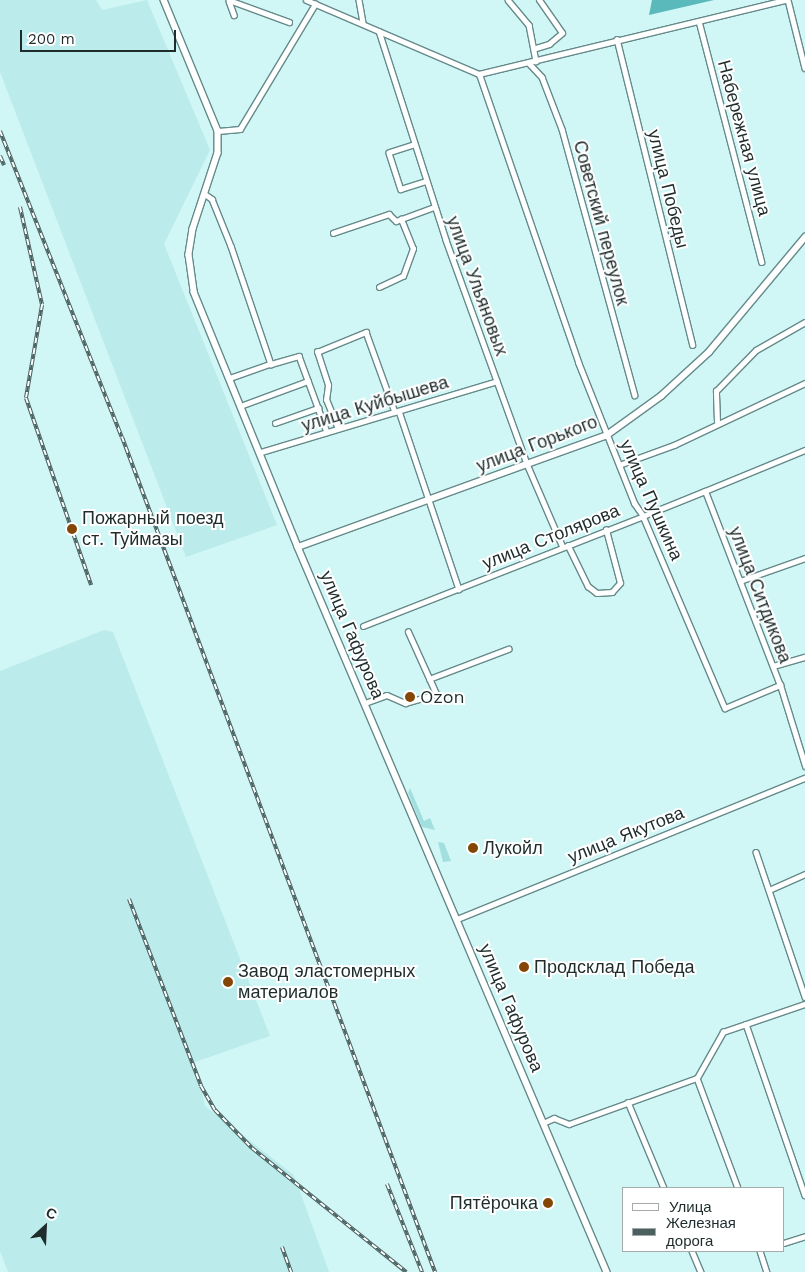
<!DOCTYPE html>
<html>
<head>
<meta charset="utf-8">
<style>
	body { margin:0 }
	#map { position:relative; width:805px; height:1272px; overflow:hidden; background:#d0f6f6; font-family:"Work Sans",sans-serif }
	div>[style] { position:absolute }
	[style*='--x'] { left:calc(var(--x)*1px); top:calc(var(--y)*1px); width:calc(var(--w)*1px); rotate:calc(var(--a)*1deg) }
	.built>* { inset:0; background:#bbebeb }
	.green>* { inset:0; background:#a2e0e0 }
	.forest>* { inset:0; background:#5ababb }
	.roads { filter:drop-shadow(1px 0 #668a8a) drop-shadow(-1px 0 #668a8a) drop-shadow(0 1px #668a8a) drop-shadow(0 -1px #668a8a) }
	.minor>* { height:4.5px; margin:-2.25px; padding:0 2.25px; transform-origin:2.25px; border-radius:2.25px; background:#fff }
	.tertiary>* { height:5px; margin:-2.5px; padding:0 2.5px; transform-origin:2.5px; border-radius:2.5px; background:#fff }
	.secondary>* { height:5.5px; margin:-2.75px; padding:0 2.75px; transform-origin:2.75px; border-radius:2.75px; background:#fff }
	.rail>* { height:4px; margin-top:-2px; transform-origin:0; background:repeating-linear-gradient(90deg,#fff 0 5.5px,#4c6060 0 11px); box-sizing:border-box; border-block:1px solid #4c6060 }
	.dots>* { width:14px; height:14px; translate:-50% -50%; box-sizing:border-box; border:2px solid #fff; border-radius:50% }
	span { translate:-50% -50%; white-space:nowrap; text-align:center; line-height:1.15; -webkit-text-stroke:4px #fff; paint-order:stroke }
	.street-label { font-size:18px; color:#1e2c2c }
	.poi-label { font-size:18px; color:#1e2c2c }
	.left { translate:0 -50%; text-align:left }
	.right { translate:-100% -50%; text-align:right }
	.legend { position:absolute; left:622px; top:1187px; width:162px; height:65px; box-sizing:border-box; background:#fff; border:1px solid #a5abab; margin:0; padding:6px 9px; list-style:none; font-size:15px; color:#1e2c2c }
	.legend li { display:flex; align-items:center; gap:10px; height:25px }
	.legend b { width:25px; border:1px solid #a5abab }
	.north { position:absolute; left:20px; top:1202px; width:50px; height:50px; -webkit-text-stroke:4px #fff; paint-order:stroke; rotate:25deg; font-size:14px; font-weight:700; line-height:20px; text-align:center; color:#1e2c2c }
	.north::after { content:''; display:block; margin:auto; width:18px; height:22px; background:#1e2c2c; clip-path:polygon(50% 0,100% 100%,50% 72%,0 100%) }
	.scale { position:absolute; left:20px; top:30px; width:156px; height:22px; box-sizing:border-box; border:2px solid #1e2c2c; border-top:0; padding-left:6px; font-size:15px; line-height:18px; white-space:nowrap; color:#1e2c2c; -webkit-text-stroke:4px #fff; paint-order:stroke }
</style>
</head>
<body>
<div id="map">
	<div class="built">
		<i style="clip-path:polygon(0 0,96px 0,102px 10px,147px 0,210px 150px,164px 244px,277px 525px,186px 557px,0 72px)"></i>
		<i style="clip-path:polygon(104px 630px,113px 632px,270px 1036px,195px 1062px,205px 1106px,294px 1175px,329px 1272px,8px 1272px,0 1251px,0 671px)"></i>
	</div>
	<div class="green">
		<i style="clip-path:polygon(410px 788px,424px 821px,430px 818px,435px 830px,422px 827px,408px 793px)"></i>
		<i style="clip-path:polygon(438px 842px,444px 843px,451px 861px,443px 862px)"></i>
	</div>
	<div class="forest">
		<i style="clip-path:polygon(652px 0,714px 0,649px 15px)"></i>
	</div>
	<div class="roads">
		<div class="minor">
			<i style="--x:229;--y:0;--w:64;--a:20.1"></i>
			<i style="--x:359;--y:0;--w:23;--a:80"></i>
			<i style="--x:508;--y:0;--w:33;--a:50"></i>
			<i style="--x:529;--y:25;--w:37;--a:79"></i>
			<i style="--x:788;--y:0;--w:70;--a:76"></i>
			<i style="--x:229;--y:1;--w:15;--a:70"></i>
			<i style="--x:699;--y:21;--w:249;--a:75.4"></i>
			<i style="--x:379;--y:31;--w:219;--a:72.2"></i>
			<i style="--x:446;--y:240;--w:238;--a:70.1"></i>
			<i style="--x:527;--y:464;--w:90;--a:66.6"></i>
			<i style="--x:617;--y:39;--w:315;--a:76.1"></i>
			<i style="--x:536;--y:48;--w:14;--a:-17"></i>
			<i style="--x:549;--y:44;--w:17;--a:-40"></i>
			<i style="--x:562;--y:33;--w:40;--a:-124.9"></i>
			<i style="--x:529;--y:63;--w:19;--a:47"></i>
			<i style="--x:542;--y:77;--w:56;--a:69"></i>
			<i style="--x:562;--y:129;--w:276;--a:74.7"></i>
			<i style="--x:479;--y:74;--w:315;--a:-13.6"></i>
			<i style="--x:218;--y:131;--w:22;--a:-5"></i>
			<i style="--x:240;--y:129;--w:146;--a:-59"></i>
			<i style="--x:413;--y:145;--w:25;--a:162"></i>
			<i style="--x:389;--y:153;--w:38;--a:72"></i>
			<i style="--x:401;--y:189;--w:26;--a:-18"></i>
			<i style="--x:205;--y:194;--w:9;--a:36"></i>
			<i style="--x:212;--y:199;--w:51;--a:68"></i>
			<i style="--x:231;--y:246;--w:125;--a:71.3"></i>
			<i style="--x:271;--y:364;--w:42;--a:160.7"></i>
			<i style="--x:333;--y:233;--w:59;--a:-18.7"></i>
			<i style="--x:389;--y:214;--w:10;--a:45"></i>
			<i style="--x:396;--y:221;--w:40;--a:-20.2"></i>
			<i style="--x:379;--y:287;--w:26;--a:-25"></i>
			<i style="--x:403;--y:276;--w:29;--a:-70"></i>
			<i style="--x:413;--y:249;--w:32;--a:-112"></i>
			<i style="--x:271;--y:364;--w:29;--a:-16"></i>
			<i style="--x:299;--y:356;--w:81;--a:69.8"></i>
			<i style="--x:243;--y:405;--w:69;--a:-20.3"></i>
			<i style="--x:399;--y:411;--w:188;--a:71.4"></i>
			<i style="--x:717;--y:422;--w:31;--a:-92"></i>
			<i style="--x:716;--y:391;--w:57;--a:-45.7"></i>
			<i style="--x:756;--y:350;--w:56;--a:-29.7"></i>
			<i style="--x:275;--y:423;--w:46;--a:-19.2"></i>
			<i style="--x:338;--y:429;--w:31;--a:-112"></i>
			<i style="--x:326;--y:400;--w:15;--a:-82"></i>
			<i style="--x:328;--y:385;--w:35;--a:-108"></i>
			<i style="--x:317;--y:352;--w:53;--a:-22.2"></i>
			<i style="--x:366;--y:332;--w:85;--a:70.1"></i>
			<i style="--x:261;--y:452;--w:246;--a:-16.7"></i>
			<i style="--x:619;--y:465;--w:59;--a:-20"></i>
			<i style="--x:674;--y:445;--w:145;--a:-25.3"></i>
			<i style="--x:705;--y:491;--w:108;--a:-22.3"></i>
			<i style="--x:568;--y:545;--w:46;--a:64"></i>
			<i style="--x:588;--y:586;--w:11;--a:38"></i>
			<i style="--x:597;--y:593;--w:15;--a:-4"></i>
			<i style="--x:612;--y:592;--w:12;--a:-48"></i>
			<i style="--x:620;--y:583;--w:55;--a:-104.8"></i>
			<i style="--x:740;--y:581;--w:69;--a:-19.5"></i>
			<i style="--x:363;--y:626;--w:301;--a:-21.4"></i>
			<i style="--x:643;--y:516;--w:209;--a:66.9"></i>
			<i style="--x:725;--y:708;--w:60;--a:-22.7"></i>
			<i style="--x:773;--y:666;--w:33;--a:-16"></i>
			<i style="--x:429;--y:679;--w:85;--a:-20.8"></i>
			<i style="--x:365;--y:703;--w:23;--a:-20"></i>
			<i style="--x:387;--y:695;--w:20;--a:24"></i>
			<i style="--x:405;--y:703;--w:32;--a:-16"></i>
			<i style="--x:436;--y:694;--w:68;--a:-114.3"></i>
			<i style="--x:756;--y:852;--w:153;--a:71.3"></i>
			<i style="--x:769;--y:890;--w:39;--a:-24"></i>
			<i style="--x:457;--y:919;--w:375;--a:-22.1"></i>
			<i style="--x:746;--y:1024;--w:181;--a:71"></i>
			<i style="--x:697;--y:1078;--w:117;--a:69.6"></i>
			<i style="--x:628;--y:1102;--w:93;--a:67.3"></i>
			<i style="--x:543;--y:1123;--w:12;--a:-24"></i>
			<i style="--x:554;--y:1118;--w:16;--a:22"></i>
			<i style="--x:569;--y:1124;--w:136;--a:-19.8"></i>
			<i style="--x:697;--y:1078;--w:53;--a:-60.5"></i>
			<i style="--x:723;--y:1032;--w:87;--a:-18.9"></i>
			<i style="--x:784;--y:1243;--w:22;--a:-18"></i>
			<i style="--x:692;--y:1251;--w:23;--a:67"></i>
			<i style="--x:760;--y:1251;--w:22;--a:72"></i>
		</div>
		<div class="tertiary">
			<i style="--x:306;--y:0;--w:188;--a:23.2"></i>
			<i style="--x:479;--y:74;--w:305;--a:71"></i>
			<i style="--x:578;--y:362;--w:152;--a:68.3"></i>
			<i style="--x:634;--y:503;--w:16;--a:55"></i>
			<i style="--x:643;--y:516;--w:67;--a:-22"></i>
			<i style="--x:705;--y:491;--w:208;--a:68.9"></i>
			<i style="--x:780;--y:685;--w:85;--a:72.8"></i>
		</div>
		<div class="secondary">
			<i style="--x:164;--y:0;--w:142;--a:67.6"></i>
			<i style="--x:218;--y:131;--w:22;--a:90"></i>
			<i style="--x:218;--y:153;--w:80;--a:108.2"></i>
			<i style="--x:193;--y:229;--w:26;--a:99"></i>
			<i style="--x:189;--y:255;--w:37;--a:82"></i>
			<i style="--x:194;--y:292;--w:275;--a:67.8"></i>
			<i style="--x:298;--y:547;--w:788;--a:66.92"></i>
			<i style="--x:298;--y:547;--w:329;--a:-19.9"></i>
			<i style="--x:607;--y:435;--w:67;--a:-35.8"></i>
			<i style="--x:661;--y:396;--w:65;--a:-42.5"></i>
			<i style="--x:709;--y:352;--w:150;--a:-50.1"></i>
		</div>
	</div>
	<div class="rail">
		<i style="--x:0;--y:131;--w:329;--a:68.3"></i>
		<i style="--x:122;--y:437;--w:892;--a:69.45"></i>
		<i style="--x:0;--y:156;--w:10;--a:66"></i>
		<i style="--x:20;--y:207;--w:100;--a:77.3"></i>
		<i style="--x:42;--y:305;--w:94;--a:99.8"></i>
		<i style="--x:26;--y:398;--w:198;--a:70.8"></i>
		<i style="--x:129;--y:899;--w:200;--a:68.9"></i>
		<i style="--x:201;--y:1086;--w:28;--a:60"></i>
		<i style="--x:215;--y:1110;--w:53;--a:45.8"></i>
		<i style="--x:252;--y:1148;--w:198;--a:38.8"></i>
		<i style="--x:387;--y:1184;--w:95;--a:68.3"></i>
		<i style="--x:282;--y:1247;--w:27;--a:70"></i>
	</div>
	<div class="dots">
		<i style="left:72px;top:529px;background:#834604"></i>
		<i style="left:410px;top:697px;background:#834604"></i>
		<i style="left:473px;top:848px;background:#834604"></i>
		<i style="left:524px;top:967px;background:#834604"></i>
		<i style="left:228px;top:982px;background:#834604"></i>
		<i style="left:548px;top:1203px;background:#834604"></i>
	</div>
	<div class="street-label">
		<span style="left:744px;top:138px;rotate:75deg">Набережная улица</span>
		<span style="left:668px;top:189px;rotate:76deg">улица Победы</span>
		<span style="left:601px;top:223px;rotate:75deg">Советский переулок</span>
		<span style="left:477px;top:286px;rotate:70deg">улица Ульяновых</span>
		<span style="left:375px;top:404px;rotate:-17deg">улица Куйбышева</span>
		<span style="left:537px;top:444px;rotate:-21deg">улица Горького</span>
		<span style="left:651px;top:500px;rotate:66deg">улица Пушкина</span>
		<span style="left:551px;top:537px;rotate:-22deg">улица Столярова</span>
		<span style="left:760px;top:595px;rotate:69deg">улица Ситдикова</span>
		<span style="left:352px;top:635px;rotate:67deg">улица Гафурова</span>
		<span style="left:626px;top:835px;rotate:-22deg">улица Якутова</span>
		<span style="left:511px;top:1008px;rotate:67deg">улица Гафурова</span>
	</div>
	<div class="poi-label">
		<span class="left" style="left:82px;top:529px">Пожарный поезд<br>ст. Туймазы</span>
		<span class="left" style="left:420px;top:697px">Ozon</span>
		<span class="left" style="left:483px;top:848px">Лукойл</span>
		<span class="left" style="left:534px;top:967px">Продсклад Победа</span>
		<span class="left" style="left:238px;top:982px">Завод эластомерных<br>материалов</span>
		<span class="right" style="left:538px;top:1203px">Пятёрочка</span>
	</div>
	<ul class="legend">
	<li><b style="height:6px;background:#fff"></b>Улица</li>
	<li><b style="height:6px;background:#4c6060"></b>Железная дорога</li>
	</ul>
	<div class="north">С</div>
	<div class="scale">200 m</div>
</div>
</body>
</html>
